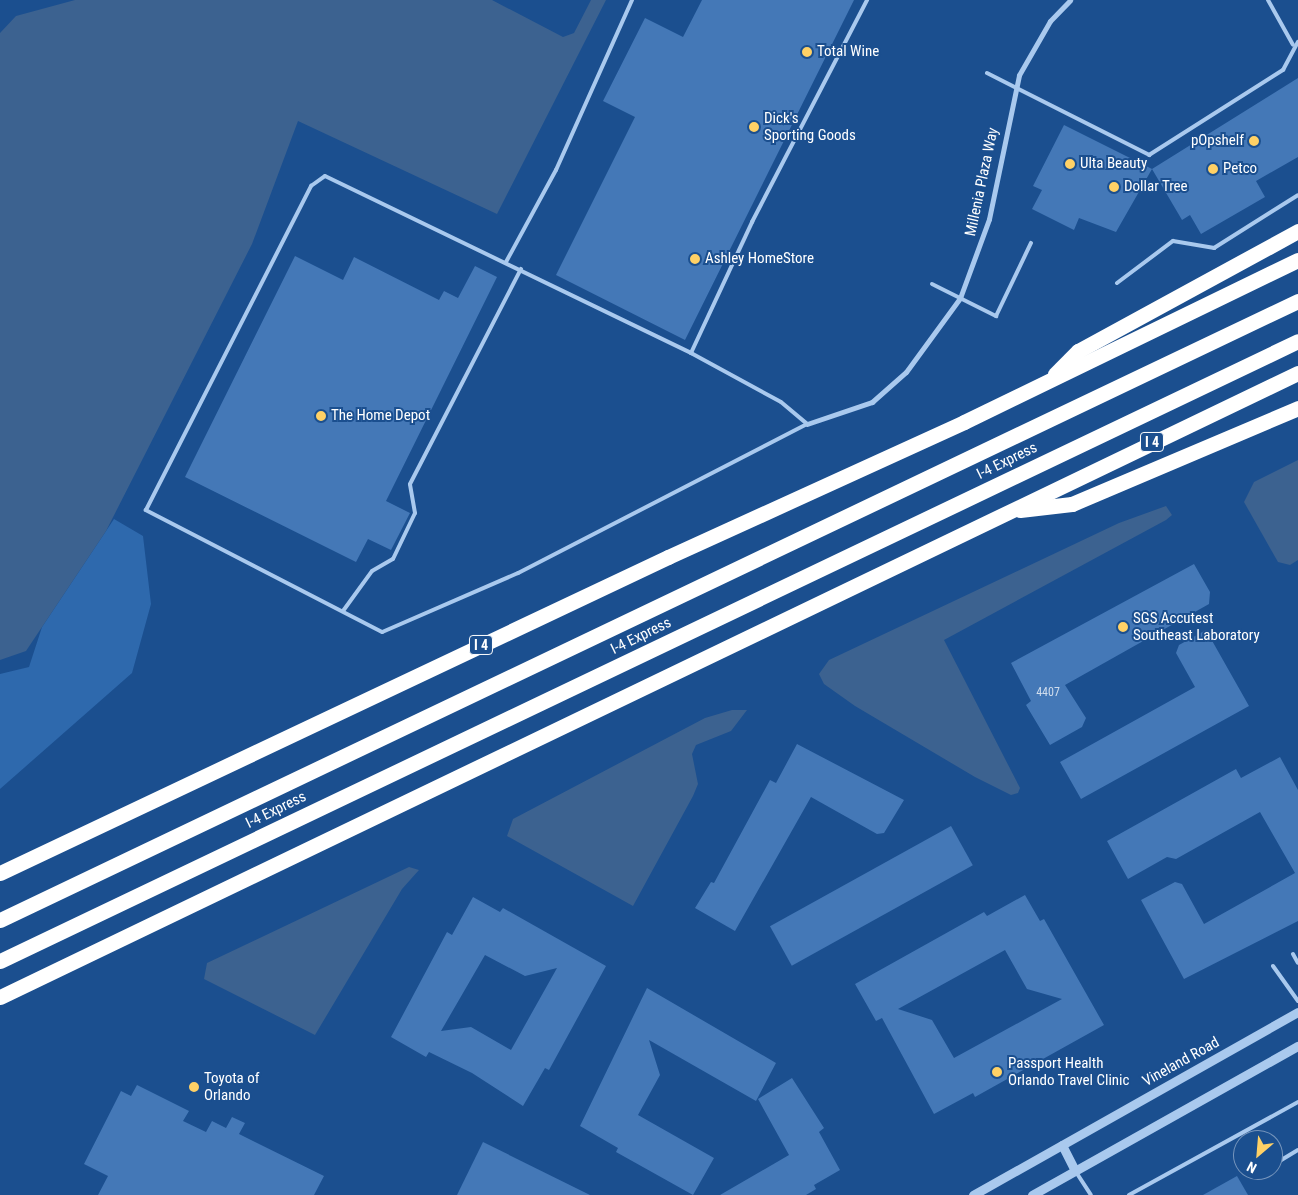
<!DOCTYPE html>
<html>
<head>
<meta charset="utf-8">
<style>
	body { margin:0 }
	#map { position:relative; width:1298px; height:1195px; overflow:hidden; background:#1b4f8f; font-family:"Roboto Condensed",sans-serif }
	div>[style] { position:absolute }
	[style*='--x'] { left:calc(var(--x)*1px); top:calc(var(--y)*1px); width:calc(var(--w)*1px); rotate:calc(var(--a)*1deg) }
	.green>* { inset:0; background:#2e69ad }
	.water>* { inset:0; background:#3c6290 }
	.building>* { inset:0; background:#4478b7; transform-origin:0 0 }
	.service>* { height:4px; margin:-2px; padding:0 2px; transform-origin:2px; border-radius:2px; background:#a9c9ee }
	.minor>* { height:5px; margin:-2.5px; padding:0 2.5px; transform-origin:2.5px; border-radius:2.5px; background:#a9c9ee }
	.tertiary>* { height:9px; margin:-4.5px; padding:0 4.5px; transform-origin:4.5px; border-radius:4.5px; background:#a9c9ee }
	.motorway>* { height:15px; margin:-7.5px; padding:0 7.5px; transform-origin:7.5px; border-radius:7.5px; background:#fff }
	.dots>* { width:14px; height:14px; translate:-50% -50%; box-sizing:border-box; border:2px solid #1b4f8f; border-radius:50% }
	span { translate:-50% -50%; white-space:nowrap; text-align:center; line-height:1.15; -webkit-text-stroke:4px #1b4f8f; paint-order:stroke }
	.number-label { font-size:12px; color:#d0dded }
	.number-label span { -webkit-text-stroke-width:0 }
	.shield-label span { padding:1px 4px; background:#1b4f8f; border:1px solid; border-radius:4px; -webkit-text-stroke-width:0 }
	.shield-label { font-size:14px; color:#fff; font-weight:700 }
	.poi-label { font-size:15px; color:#fff }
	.left { translate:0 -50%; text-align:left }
	.right { translate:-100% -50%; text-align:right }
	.street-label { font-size:15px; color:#fff }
	.north { position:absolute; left:1233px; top:1130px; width:50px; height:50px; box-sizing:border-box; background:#1b4f8f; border:1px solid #7695bc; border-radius:50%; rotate:207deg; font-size:14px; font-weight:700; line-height:20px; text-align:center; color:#fff }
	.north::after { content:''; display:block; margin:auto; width:18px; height:22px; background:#ffd166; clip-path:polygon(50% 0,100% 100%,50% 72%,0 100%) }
</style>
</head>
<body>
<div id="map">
	<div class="green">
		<i style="clip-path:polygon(114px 519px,143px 536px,151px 604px,132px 673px,0 789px,0 674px,29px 667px,42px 627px)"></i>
	</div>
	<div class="water">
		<i style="clip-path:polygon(75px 0,492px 0,563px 37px,574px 33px,591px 0,606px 0,497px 214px,298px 121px,252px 244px,106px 531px,26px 651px,0 660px,0 33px,16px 16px)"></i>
		<i style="clip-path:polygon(1298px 460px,1298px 560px,1290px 565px,1278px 562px,1244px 502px,1254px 482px)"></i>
		<i style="clip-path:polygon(1166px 506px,1172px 515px,1166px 520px,944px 640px,1020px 788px,1018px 793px,1011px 795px,975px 777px,855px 706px,824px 684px,819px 674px,829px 660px,1119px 523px)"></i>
		<i style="clip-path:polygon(732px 710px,747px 710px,731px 731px,696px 745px,692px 754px,698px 784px,693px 796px,633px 906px,507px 836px,513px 819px,705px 718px)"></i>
		<i style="clip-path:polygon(409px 867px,419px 870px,402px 889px,315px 1035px,204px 979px,207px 963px)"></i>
	</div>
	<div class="building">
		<i style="clip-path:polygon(702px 0,854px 0,685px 340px,556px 275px,635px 117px,603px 101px,645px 18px,683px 37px)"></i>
		<i style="clip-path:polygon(1298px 78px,1298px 157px,1256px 181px,1265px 197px,1201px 234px,1190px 215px,1182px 220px,1152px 169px)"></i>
		<i style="clip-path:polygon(1064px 125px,1152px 169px,1116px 232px,1079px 218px,1074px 230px,1032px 209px,1042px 190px,1033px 186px)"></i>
		<i style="clip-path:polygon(295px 256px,343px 280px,354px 257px,439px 300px,444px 291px,458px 298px,475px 266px,497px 277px,386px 501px,410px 513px,391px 550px,368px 539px,356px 562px,185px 477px)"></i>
		<i style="clip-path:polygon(1194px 564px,1210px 592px,1209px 604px,1065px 685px,1086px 718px,1082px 727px,1050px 745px,1026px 705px,1031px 701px,1011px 663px)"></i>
		<i style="clip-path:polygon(1206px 630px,1249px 706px,1081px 799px,1060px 762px,1195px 687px,1176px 653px,1179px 645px)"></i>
		<i style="clip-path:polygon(797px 744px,904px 800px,884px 833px,877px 834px,811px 797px,735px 931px,695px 908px,711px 882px,714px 883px,770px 780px,776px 783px)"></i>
		<i style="clip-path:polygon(1280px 757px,1298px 790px,1298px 921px,1184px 979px,1141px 900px,1175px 882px,1182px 884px,1204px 924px,1295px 873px,1260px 812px,1176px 859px,1167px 857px,1128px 879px,1107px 841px,1236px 769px,1241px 778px)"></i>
		<i style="left:951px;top:826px;width:45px;height:207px;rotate:61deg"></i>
		<i style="clip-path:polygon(evenodd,1025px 895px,1040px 921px,1044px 919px,1104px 1025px,975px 1097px,973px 1093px,934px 1114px,882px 1018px,876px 1021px,855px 984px,984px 912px,987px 916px,1025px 895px,1005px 950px,1027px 989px,1062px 999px,954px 1058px,932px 1020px,898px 1009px,1005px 950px)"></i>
		<i style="clip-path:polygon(evenodd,473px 897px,500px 912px,503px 908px,606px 966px,549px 1070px,545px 1068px,523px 1106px,472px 1073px,429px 1052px,426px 1057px,391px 1037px,447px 932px,452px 935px,473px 897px,485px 955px,525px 976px,557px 968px,511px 1050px,471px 1027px,441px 1031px,485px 955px)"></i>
		<i style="clip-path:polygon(647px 988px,776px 1063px,756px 1101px,649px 1040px,660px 1075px,638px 1115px,714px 1158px,693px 1195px,616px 1152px,618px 1148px,580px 1126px)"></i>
		<i style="clip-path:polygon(792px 1078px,824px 1128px,819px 1132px,840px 1170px,814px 1185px,816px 1189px,806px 1195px,720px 1195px,789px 1155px,758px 1099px)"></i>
		<i style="clip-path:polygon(137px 1085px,189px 1111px,183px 1121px,206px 1132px,212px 1121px,226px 1128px,232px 1117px,245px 1123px,239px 1134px,324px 1176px,314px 1195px,98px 1195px,108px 1176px,84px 1164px,121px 1091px,131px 1096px)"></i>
		<i style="clip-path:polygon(483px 1142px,590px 1195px,457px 1195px)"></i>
		<i style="clip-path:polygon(1237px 1176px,1248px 1195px,1203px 1195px)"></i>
	</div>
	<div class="service">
		<i style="--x:1268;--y:0;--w:51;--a:60.9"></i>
		<i style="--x:987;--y:73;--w:182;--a:26.8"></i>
		<i style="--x:1149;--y:155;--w:159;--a:-32.4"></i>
		<i style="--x:1283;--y:70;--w:32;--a:-62"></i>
		<i style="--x:325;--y:176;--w:407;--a:25.8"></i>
		<i style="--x:691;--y:353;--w:102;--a:28.6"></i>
		<i style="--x:781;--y:402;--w:34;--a:40"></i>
		<i style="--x:807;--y:424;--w:325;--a:152.7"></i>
		<i style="--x:518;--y:573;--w:148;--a:156.5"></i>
		<i style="--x:382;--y:632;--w:266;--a:-152.7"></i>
		<i style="--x:146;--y:510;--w:364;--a:-63"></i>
		<i style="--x:311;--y:186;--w:17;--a:-36"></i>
		<i style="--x:506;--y:262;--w:105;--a:-61.5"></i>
		<i style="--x:556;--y:170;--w:186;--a:-65.9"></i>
		<i style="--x:1117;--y:283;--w:70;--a:-36.9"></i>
		<i style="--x:1173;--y:241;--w:42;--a:9.7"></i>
		<i style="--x:1214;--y:248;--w:99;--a:-32.2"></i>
		<i style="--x:932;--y:284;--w:72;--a:26.6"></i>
		<i style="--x:996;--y:316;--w:81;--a:-64.4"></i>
		<i style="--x:691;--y:353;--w:145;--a:-65"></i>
		<i style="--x:752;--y:222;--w:250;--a:-62.6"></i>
		<i style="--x:343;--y:611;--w:49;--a:-54.1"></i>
		<i style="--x:372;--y:571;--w:24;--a:-30"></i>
		<i style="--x:393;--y:559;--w:51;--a:-64.4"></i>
		<i style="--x:415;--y:513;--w:29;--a:-100"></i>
		<i style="--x:410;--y:484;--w:242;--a:-62.7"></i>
		<i style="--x:1293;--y:954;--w:10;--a:61"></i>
		<i style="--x:1273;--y:966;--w:43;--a:54.5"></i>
		<i style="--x:1273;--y:1165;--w:29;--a:-31"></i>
		<i style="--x:1076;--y:1172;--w:27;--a:57"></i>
		<i style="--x:1129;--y:1195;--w:193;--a:-28.8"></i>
	</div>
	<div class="minor">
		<i style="--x:807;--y:424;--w:69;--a:-18.7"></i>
		<i style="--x:872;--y:402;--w:45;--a:-41.4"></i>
		<i style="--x:906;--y:372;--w:92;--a:-53.9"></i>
		<i style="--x:960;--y:298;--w:84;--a:-69.8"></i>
		<i style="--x:989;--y:219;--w:147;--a:-78.2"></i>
		<i style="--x:1019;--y:75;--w:62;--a:-60.1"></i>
		<i style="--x:1050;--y:21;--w:29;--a:-46"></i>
	</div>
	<div class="tertiary">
		<i style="--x:1062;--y:1145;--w:29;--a:63"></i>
		<i style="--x:973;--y:1195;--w:373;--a:-29.4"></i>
		<i style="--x:1032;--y:1195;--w:305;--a:-29.3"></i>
	</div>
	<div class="motorway">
		<i style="--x:1055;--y:374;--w:33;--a:-45"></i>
		<i style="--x:1078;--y:351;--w:251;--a:-28.6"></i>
		<i style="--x:1020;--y:510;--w:52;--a:-6.6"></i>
		<i style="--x:1072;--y:504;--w:246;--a:-23"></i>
		<i style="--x:0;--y:873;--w:739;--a:-25.32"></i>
		<i style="--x:668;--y:557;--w:325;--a:-24.5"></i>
		<i style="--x:964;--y:422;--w:371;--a:-25.9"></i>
		<i style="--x:0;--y:920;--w:1438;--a:-25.5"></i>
		<i style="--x:0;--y:961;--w:1438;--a:-25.53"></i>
		<i style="--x:0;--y:997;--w:1440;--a:-25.68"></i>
	</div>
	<div class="dots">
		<i style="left:807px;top:52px;background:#ffd166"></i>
		<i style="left:754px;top:127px;background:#ffd166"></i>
		<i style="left:1254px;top:141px;background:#ffd166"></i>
		<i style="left:1070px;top:164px;background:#ffd166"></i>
		<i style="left:1213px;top:169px;background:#ffd166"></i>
		<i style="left:1114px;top:187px;background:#ffd166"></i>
		<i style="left:695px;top:259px;background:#ffd166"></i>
		<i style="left:321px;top:416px;background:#ffd166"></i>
		<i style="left:1123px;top:627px;background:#ffd166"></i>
		<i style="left:997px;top:1072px;background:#ffd166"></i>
		<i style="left:194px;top:1087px;background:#ffd166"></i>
	</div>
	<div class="number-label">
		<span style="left:1048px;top:693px">4407</span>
	</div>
	<div class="shield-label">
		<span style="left:1152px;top:442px">I 4</span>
		<span style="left:481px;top:645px">I 4</span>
	</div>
	<div class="poi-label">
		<span class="left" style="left:817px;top:52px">Total Wine</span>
		<span class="left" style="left:764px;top:127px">Dick's<br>Sporting Goods</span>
		<span class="right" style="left:1244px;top:141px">pOpshelf</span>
		<span class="left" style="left:1080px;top:164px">Ulta Beauty</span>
		<span class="left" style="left:1223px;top:169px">Petco</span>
		<span class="left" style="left:1124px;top:187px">Dollar Tree</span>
		<span class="left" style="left:705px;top:259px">Ashley HomeStore</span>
		<span class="left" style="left:331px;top:416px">The Home Depot</span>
		<span class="left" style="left:1133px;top:627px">SGS Accutest<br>Southeast Laboratory</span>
		<span class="left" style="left:1008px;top:1072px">Passport Health<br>Orlando Travel Clinic</span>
		<span class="left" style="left:204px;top:1087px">Toyota of<br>Orlando</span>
	</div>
	<div class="street-label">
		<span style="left:982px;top:182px;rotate:-78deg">Millenia Plaza Way</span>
		<span style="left:1007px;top:461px;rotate:-26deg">I-4 Express</span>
		<span style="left:641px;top:636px;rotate:-26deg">I-4 Express</span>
		<span style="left:276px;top:810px;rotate:-26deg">I-4 Express</span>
		<span style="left:1181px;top:1062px;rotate:-29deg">Vineland Road</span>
	</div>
	<div class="north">N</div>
</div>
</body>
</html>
